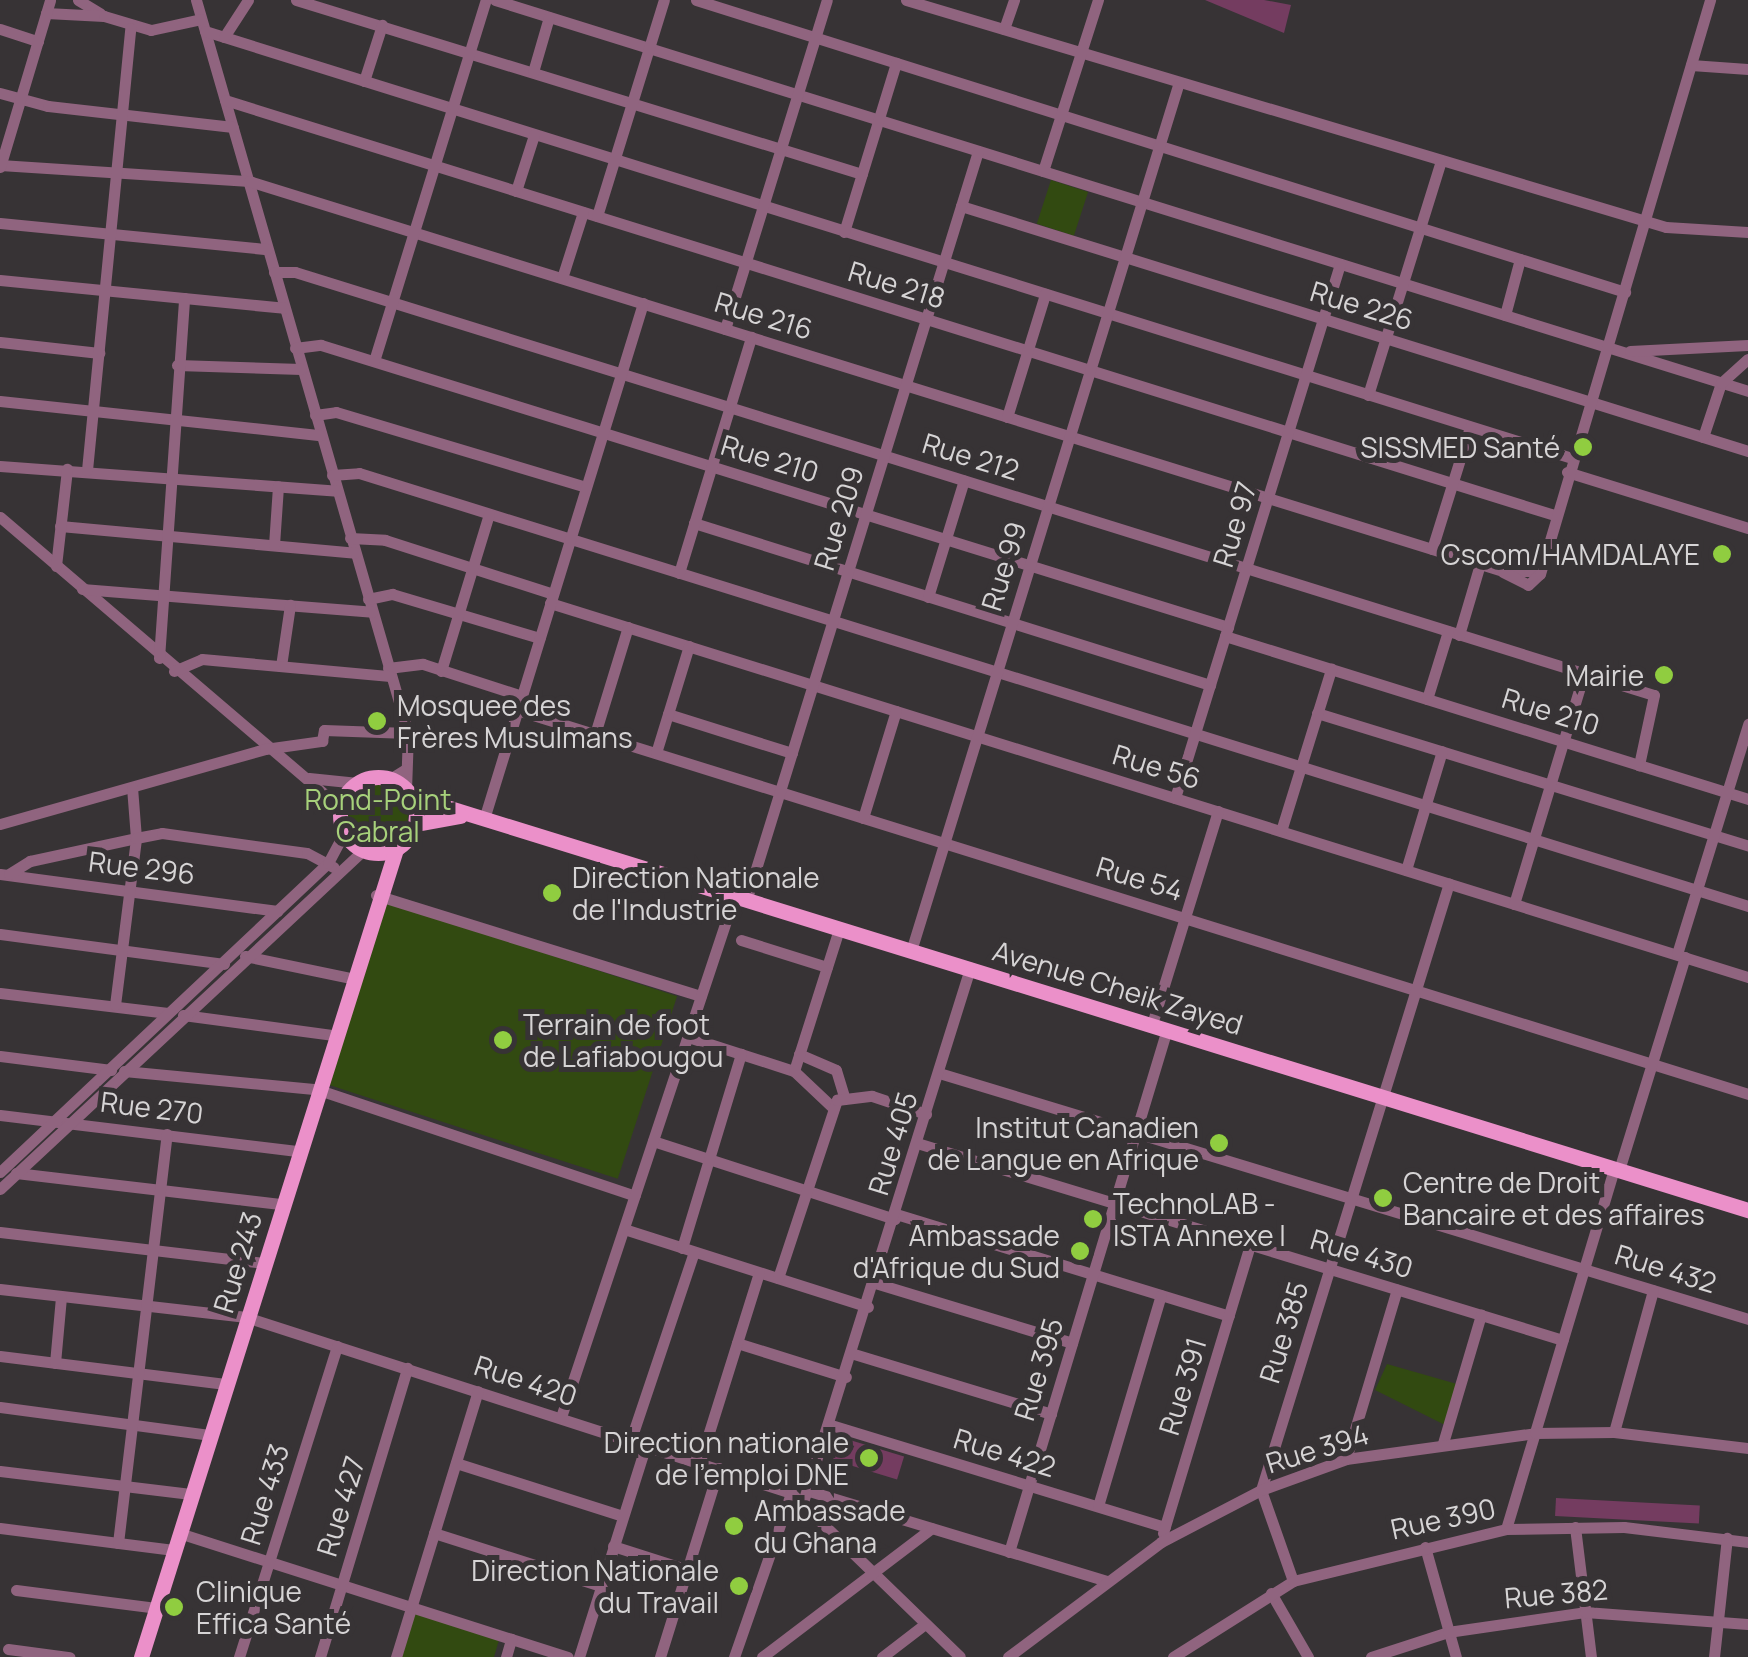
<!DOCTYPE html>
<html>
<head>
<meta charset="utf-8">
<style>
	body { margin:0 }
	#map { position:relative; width:1748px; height:1657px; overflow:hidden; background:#373335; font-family:Manrope,sans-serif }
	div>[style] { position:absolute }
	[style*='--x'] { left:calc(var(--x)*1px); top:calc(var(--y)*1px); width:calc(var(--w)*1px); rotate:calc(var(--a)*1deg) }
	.green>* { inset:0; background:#324a11; transform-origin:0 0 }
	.round { border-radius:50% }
	.building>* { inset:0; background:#743c60; transform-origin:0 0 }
	.minor>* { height:11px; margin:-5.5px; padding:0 5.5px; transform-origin:5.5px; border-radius:5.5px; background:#90647f }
	.major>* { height:15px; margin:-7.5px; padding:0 7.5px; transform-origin:7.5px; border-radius:7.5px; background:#eb90c9 }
	.major>.ring { margin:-7.5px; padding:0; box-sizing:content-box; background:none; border:15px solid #eb90c9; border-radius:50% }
	.dots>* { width:28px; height:28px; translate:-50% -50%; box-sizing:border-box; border:5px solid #373335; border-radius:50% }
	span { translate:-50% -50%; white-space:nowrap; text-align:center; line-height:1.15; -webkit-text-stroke:10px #373335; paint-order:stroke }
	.street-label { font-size:28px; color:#d6d4d5 }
	.poi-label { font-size:28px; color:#d6d4d5 }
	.right { translate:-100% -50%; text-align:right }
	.left { translate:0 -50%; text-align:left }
	.park-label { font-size:28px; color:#a7d17b }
</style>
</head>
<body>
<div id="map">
	<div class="green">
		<i style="left:1051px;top:180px;width:39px;height:46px;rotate:18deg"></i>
		<i class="round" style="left:348px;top:785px;width:60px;height:60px"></i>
		<i style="left:387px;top:902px;width:305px;height:192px;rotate:18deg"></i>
		<i style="clip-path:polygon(1387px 1364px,1457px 1384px,1445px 1425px,1375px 1390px)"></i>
		<i style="clip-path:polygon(414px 1612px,499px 1640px,494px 1657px,399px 1657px)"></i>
	</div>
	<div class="building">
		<i style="clip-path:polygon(1205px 0,1264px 0,1291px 5px,1284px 33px)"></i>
		<i style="left:840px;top:1437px;width:67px;height:24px;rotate:17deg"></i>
		<i style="left:1556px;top:1498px;width:144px;height:18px;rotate:3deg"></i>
	</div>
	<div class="minor">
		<i style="--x:78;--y:0;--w:26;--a:31"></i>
		<i style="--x:196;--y:0;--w:763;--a:73.87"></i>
		<i style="--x:408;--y:733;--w:57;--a:92"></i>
		<i style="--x:296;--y:0;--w:592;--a:17.09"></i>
		<i style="--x:495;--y:0;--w:1313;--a:17.33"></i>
		<i style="--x:696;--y:0;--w:974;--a:17.45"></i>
		<i style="--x:906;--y:0;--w:793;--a:16.63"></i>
		<i style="--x:1666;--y:227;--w:82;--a:3.5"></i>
		<i style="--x:46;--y:13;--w:58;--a:3"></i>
		<i style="--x:104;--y:16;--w:49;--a:16.6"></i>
		<i style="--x:151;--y:30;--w:51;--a:-12.4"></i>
		<i style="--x:0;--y:29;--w:40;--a:18"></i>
		<i style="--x:1004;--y:29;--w:31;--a:-71"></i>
		<i style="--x:205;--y:31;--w:1432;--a:17.35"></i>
		<i style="--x:224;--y:37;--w:44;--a:-57"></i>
		<i style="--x:1691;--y:65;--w:57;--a:4"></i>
		<i style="--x:533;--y:72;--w:57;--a:-73.8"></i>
		<i style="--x:364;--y:81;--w:59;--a:-72.2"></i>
		<i style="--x:0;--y:93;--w:50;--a:15.2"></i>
		<i style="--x:48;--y:106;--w:186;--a:6.5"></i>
		<i style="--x:225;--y:100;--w:1392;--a:17.34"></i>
		<i style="--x:0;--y:165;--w:250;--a:3.7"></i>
		<i style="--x:249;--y:181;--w:1313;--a:17.28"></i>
		<i style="--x:1503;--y:571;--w:26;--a:0"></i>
		<i style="--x:1529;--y:571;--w:18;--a:-49"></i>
		<i style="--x:0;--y:167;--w:174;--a:-73.3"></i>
		<i style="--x:1043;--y:171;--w:180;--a:-72.2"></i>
		<i style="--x:516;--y:191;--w:59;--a:-72.2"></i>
		<i style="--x:961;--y:206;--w:824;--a:17.29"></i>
		<i style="--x:597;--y:216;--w:226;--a:-72.8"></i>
		<i style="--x:0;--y:223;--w:268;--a:5.6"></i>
		<i style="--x:844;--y:232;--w:177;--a:-72.9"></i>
		<i style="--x:274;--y:272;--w:21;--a:0"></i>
		<i style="--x:295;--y:272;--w:1423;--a:17.29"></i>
		<i style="--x:1654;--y:695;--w:72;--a:102.1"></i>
		<i style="--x:562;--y:278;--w:69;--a:-72.3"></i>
		<i style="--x:0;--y:280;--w:285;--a:5.6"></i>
		<i style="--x:1505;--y:315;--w:58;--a:-75"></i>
		<i style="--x:725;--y:329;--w:344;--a:-72.8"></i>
		<i style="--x:0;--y:342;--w:100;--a:6.3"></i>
		<i style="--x:295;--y:348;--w:26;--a:-7"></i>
		<i style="--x:321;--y:345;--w:950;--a:17.27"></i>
		<i style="--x:1630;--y:351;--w:118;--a:-2.9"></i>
		<i style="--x:374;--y:361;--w:378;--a:-72.8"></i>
		<i style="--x:177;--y:365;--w:124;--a:1.8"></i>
		<i style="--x:1368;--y:395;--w:246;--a:-72.7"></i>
		<i style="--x:0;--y:401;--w:322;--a:6.1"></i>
		<i style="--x:315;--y:415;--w:21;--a:-8"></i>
		<i style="--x:336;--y:412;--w:261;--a:16.7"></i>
		<i style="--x:1007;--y:417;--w:129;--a:-72.8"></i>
		<i style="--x:1703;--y:437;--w:57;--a:-71.6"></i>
		<i style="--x:1721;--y:383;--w:36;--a:-42"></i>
		<i style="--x:0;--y:466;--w:338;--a:4.2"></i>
		<i style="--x:87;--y:470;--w:444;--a:-84.4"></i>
		<i style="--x:1567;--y:472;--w:189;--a:17.2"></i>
		<i style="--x:332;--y:475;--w:27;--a:-4"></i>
		<i style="--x:359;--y:473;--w:1455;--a:17.31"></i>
		<i style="--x:0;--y:517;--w:448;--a:40.5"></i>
		<i style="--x:694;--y:523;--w:541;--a:17.43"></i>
		<i style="--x:60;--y:526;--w:296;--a:5.2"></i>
		<i style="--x:350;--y:538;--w:35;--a:3"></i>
		<i style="--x:385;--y:540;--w:176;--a:17.8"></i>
		<i style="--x:274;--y:545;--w:59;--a:-86.1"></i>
		<i style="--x:1432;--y:549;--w:128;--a:-72.7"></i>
		<i style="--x:56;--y:566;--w:98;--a:-83.5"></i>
		<i style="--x:1503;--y:572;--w:28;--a:27"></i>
		<i style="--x:1528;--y:585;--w:16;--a:-43"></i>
		<i style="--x:1540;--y:574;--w:599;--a:-73.5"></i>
		<i style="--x:679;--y:573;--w:247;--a:-73"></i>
		<i style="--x:82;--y:589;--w:291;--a:4.5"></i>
		<i style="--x:928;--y:597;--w:122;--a:-72.9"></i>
		<i style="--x:368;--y:599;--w:25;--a:-12"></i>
		<i style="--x:392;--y:594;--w:154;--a:16.6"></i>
		<i style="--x:550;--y:603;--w:1255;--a:17.34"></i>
		<i style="--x:1459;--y:635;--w:74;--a:-73.5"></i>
		<i style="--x:1225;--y:636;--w:548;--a:17.31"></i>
		<i style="--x:159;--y:658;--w:361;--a:-86"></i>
		<i style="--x:281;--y:666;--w:62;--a:-81.6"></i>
		<i style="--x:388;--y:668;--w:35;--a:-7"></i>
		<i style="--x:423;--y:664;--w:104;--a:17.9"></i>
		<i style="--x:174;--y:671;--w:30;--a:-23"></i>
		<i style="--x:202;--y:659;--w:189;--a:5.2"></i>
		<i style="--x:441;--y:671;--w:164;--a:-73"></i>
		<i style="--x:1427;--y:699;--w:71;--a:-72.8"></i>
		<i style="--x:517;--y:710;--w:1290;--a:17.32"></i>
		<i style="--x:1317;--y:713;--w:451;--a:17.1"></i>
		<i style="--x:668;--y:714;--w:130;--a:17.5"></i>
		<i style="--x:595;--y:734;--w:112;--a:-72.9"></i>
		<i style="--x:656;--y:753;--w:112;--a:-72.9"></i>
		<i style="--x:309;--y:778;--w:49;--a:5.8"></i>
		<i style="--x:390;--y:779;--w:19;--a:-32"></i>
		<i style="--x:1175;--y:798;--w:559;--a:-72.83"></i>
		<i style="--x:863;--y:818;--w:112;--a:-72.9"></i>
		<i style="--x:484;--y:819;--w:540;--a:-72.87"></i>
		<i style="--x:0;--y:824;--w:275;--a:-15.8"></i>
		<i style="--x:265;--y:749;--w:58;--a:-8"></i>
		<i style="--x:322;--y:741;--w:11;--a:-80"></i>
		<i style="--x:324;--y:730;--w:84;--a:2"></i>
		<i style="--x:1281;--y:831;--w:170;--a:-72.8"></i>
		<i style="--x:1406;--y:870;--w:124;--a:-73.2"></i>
		<i style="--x:0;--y:874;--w:280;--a:7.6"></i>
		<i style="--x:9;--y:874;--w:25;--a:-32"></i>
		<i style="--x:30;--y:861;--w:108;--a:-12.2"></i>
		<i style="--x:136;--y:838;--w:51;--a:-94.5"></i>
		<i style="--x:376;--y:895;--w:340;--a:17.3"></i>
		<i style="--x:746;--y:901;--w:785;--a:-72.81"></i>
		<i style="--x:1514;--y:904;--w:240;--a:-73.1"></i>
		<i style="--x:0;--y:934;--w:226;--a:7.6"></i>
		<i style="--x:741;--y:940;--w:90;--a:17.4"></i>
		<i style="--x:911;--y:951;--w:909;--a:-72.86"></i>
		<i style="--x:1677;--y:954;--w:241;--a:-72.8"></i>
		<i style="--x:245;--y:956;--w:107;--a:11.8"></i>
		<i style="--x:0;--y:993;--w:169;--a:6.8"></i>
		<i style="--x:115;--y:1005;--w:168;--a:-82.8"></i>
		<i style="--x:136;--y:838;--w:26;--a:-11"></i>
		<i style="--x:162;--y:833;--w:146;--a:7.9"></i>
		<i style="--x:307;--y:853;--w:30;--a:28"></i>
		<i style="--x:183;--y:1015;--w:150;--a:7.6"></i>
		<i style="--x:1152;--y:1024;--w:223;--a:-72.8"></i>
		<i style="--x:688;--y:1037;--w:111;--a:17.8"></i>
		<i style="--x:794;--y:1071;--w:51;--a:43.4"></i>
		<i style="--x:799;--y:1054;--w:40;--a:23.4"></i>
		<i style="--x:836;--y:1070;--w:28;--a:73"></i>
		<i style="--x:0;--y:1056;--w:112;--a:7.2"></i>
		<i style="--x:124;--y:1071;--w:193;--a:5.4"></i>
		<i style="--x:316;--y:1089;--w:336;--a:18.5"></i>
		<i style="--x:794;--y:1071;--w:149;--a:-72.4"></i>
		<i style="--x:939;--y:1073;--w:846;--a:16.91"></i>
		<i style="--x:0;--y:1115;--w:299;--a:6.9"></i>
		<i style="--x:653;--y:1141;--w:254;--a:17.9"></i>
		<i style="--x:917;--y:1143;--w:675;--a:16.96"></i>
		<i style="--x:1619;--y:1170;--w:223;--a:-72.8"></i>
		<i style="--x:0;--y:1172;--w:451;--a:-43.3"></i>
		<i style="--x:328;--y:863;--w:34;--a:-62"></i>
		<i style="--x:16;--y:1173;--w:266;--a:6.7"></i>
		<i style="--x:0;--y:1189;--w:497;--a:-43"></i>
		<i style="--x:896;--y:1214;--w:348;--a:17"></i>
		<i style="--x:624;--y:1229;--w:256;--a:17.7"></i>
		<i style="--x:0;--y:1232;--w:264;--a:6.7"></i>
		<i style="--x:682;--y:1248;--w:203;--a:-73.1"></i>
		<i style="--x:778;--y:1278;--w:188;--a:-71.7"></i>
		<i style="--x:837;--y:1100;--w:35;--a:-7"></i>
		<i style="--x:872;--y:1096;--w:57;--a:18.4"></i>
		<i style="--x:875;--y:1283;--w:206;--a:16.9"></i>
		<i style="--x:0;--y:1289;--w:248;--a:6.5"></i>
		<i style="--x:246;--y:1317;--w:573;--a:17.9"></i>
		<i style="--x:791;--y:1493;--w:235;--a:44.1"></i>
		<i style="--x:737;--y:1343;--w:114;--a:17.3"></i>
		<i style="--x:854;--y:1354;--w:206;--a:16.9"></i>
		<i style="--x:0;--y:1356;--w:227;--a:7.1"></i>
		<i style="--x:55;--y:1363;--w:66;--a:-84.8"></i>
		<i style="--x:0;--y:1407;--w:211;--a:7.6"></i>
		<i style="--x:561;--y:1417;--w:548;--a:-71.6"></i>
		<i style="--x:831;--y:1425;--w:349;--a:17"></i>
		<i style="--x:1614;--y:1432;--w:147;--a:-74.6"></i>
		<i style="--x:631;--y:1439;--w:197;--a:-71.4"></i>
		<i style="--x:1443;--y:1443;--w:134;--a:-73.5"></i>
		<i style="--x:1346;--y:1459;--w:177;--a:-73.3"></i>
		<i style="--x:700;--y:1461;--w:197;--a:-72.6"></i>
		<i style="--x:456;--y:1463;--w:175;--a:17.6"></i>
		<i style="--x:0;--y:1471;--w:192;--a:6.9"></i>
		<i style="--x:809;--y:1491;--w:312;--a:16.8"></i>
		<i style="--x:803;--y:1502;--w:560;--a:-72.63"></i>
		<i style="--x:1098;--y:1506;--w:220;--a:-73.4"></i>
		<i style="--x:1575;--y:1527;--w:131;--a:83"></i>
		<i style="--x:0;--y:1528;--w:175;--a:7.2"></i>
		<i style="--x:1506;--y:1529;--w:376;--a:-73.3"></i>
		<i style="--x:179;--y:1533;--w:408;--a:17.7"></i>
		<i style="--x:434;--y:1533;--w:175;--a:17.6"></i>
		<i style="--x:1163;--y:1533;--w:301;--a:-73.2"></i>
		<i style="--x:118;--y:1543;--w:412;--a:-83.2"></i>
		<i style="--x:613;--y:1546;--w:79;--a:17.7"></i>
		<i style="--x:1425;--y:1547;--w:114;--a:74.3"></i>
		<i style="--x:1009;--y:1552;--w:546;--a:-73.19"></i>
		<i style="--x:1293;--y:1581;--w:96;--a:-109.4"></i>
		<i style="--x:1261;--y:1490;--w:635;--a:-72.79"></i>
		<i style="--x:16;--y:1590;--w:141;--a:7.3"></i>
		<i style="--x:1271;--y:1593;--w:74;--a:60"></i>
		<i style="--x:8;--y:1649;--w:62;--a:7.5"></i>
		<i style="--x:239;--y:1657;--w:326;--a:-72.5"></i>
		<i style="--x:320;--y:1657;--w:302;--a:-73.2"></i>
		<i style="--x:396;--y:1657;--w:278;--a:-72.9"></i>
		<i style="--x:506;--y:1657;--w:19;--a:-74"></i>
		<i style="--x:579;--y:1657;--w:223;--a:-72.5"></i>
		<i style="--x:660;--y:1657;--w:198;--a:-72.7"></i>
		<i style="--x:734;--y:1657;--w:174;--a:-70.8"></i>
		<i style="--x:762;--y:1657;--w:213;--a:-37.2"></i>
		<i style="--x:882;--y:1657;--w:54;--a:-37.5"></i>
		<i style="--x:1008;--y:1657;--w:191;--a:-36.9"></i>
		<i style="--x:1161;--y:1542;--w:113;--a:-27.5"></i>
		<i style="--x:1261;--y:1490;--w:90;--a:-20"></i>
		<i style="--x:1346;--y:1459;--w:191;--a:-7.8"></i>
		<i style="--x:1535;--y:1433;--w:79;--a:-0.7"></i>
		<i style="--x:1614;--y:1432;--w:135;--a:6.8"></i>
		<i style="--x:1173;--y:1657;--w:142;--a:-32.3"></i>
		<i style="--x:1293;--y:1581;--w:219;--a:-13.7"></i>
		<i style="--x:1506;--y:1529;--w:118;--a:-1"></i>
		<i style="--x:1624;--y:1527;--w:125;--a:6.9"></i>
		<i style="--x:1371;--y:1657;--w:81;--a:-18"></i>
		<i style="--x:1448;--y:1632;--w:138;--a:-8.3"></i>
		<i style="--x:1585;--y:1612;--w:163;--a:4.2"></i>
		<i style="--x:1714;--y:1657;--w:120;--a:-83.8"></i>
	</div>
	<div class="major">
		<i class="ring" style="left:340px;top:777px;width:61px;height:61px"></i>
		<i style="--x:411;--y:796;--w:1400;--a:17.21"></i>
		<i style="--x:415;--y:824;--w:46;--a:-10.1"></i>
		<i style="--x:141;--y:1657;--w:847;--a:-72.48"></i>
	</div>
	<div class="dots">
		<i style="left:1583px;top:447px;background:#90cd40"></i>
		<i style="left:1722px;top:554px;background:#90cd40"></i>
		<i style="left:1664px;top:675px;background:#90cd40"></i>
		<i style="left:377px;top:721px;background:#90cd40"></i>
		<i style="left:552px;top:893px;background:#90cd40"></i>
		<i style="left:503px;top:1040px;background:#90cd40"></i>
		<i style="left:1219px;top:1143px;background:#90cd40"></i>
		<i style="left:1383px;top:1198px;background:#90cd40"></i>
		<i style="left:1093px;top:1219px;background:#90cd40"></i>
		<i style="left:1080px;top:1251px;background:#90cd40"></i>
		<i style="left:869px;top:1458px;background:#90cd40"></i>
		<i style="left:734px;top:1526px;background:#90cd40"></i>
		<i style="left:739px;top:1586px;background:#90cd40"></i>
		<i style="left:174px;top:1607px;background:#90cd40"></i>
	</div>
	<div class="street-label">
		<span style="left:897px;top:284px;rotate:17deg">Rue 218</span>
		<span style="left:1362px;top:305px;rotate:17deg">Rue 226</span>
		<span style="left:764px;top:315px;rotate:17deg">Rue 216</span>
		<span style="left:971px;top:456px;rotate:17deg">Rue 212</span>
		<span style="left:770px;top:458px;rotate:17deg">Rue 210</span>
		<span style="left:838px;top:518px;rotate:-73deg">Rue 209</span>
		<span style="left:1234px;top:524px;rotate:-73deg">Rue 97</span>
		<span style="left:1003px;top:566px;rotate:-73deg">Rue 99</span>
		<span style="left:1551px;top:711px;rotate:17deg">Rue 210</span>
		<span style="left:1157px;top:766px;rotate:17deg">Rue 56</span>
		<span style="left:142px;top:867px;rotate:7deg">Rue 296</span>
		<span style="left:1140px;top:878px;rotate:17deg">Rue 54</span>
		<span style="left:1118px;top:987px;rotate:17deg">Avenue Cheik Zayed</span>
		<span style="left:152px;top:1107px;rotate:7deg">Rue 270</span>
		<span style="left:892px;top:1143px;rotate:-73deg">Rue 405</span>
		<span style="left:1362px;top:1253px;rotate:17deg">Rue 430</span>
		<span style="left:237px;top:1262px;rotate:-73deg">Rue 243</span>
		<span style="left:1666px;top:1268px;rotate:17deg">Rue 432</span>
		<span style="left:1283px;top:1332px;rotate:-73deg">Rue 385</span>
		<span style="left:1038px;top:1369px;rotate:-73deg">Rue 395</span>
		<span style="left:526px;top:1380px;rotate:18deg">Rue 420</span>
		<span style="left:1182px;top:1386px;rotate:-73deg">Rue 391</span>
		<span style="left:1317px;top:1448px;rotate:-17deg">Rue 394</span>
		<span style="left:1005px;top:1452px;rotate:17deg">Rue 422</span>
		<span style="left:264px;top:1494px;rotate:-73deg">Rue 433</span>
		<span style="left:340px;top:1506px;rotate:-73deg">Rue 427</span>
		<span style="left:1443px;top:1518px;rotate:-12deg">Rue 390</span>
		<span style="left:1556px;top:1593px;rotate:-5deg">Rue 382</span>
	</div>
	<div class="poi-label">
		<span class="right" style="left:1560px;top:447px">SISSMED Santé</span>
		<span class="right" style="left:1700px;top:554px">Cscom/HAMDALAYE</span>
		<span class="right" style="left:1644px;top:675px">Mairie</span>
		<span class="left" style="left:397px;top:721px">Mosquee des<br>Frères Musulmans</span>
		<span class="left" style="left:572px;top:893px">Direction Nationale<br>de l'Industrie</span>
		<span class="left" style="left:523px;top:1040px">Terrain de foot<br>de Lafiabougou</span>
		<span class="right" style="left:1199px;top:1143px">Institut Canadien<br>de Langue en Afrique</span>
		<span class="left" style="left:1403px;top:1198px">Centre de Droit<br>Bancaire et des affaires</span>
		<span class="left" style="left:1113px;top:1219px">TechnoLAB -<br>ISTA Annexe I</span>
		<span class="right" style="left:1060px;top:1251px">Ambassade<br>d'Afrique du Sud</span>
		<span class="right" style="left:849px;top:1458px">Direction nationale<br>de l'emploi DNE</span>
		<span class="left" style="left:754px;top:1526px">Ambassade<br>du Ghana</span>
		<span class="right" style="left:719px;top:1586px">Direction Nationale<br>du Travail</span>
		<span class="left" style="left:196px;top:1607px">Clinique<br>Effica Santé</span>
	</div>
	<div class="park-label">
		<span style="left:378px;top:815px">Rond-Point<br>Cabral</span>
	</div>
</div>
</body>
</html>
